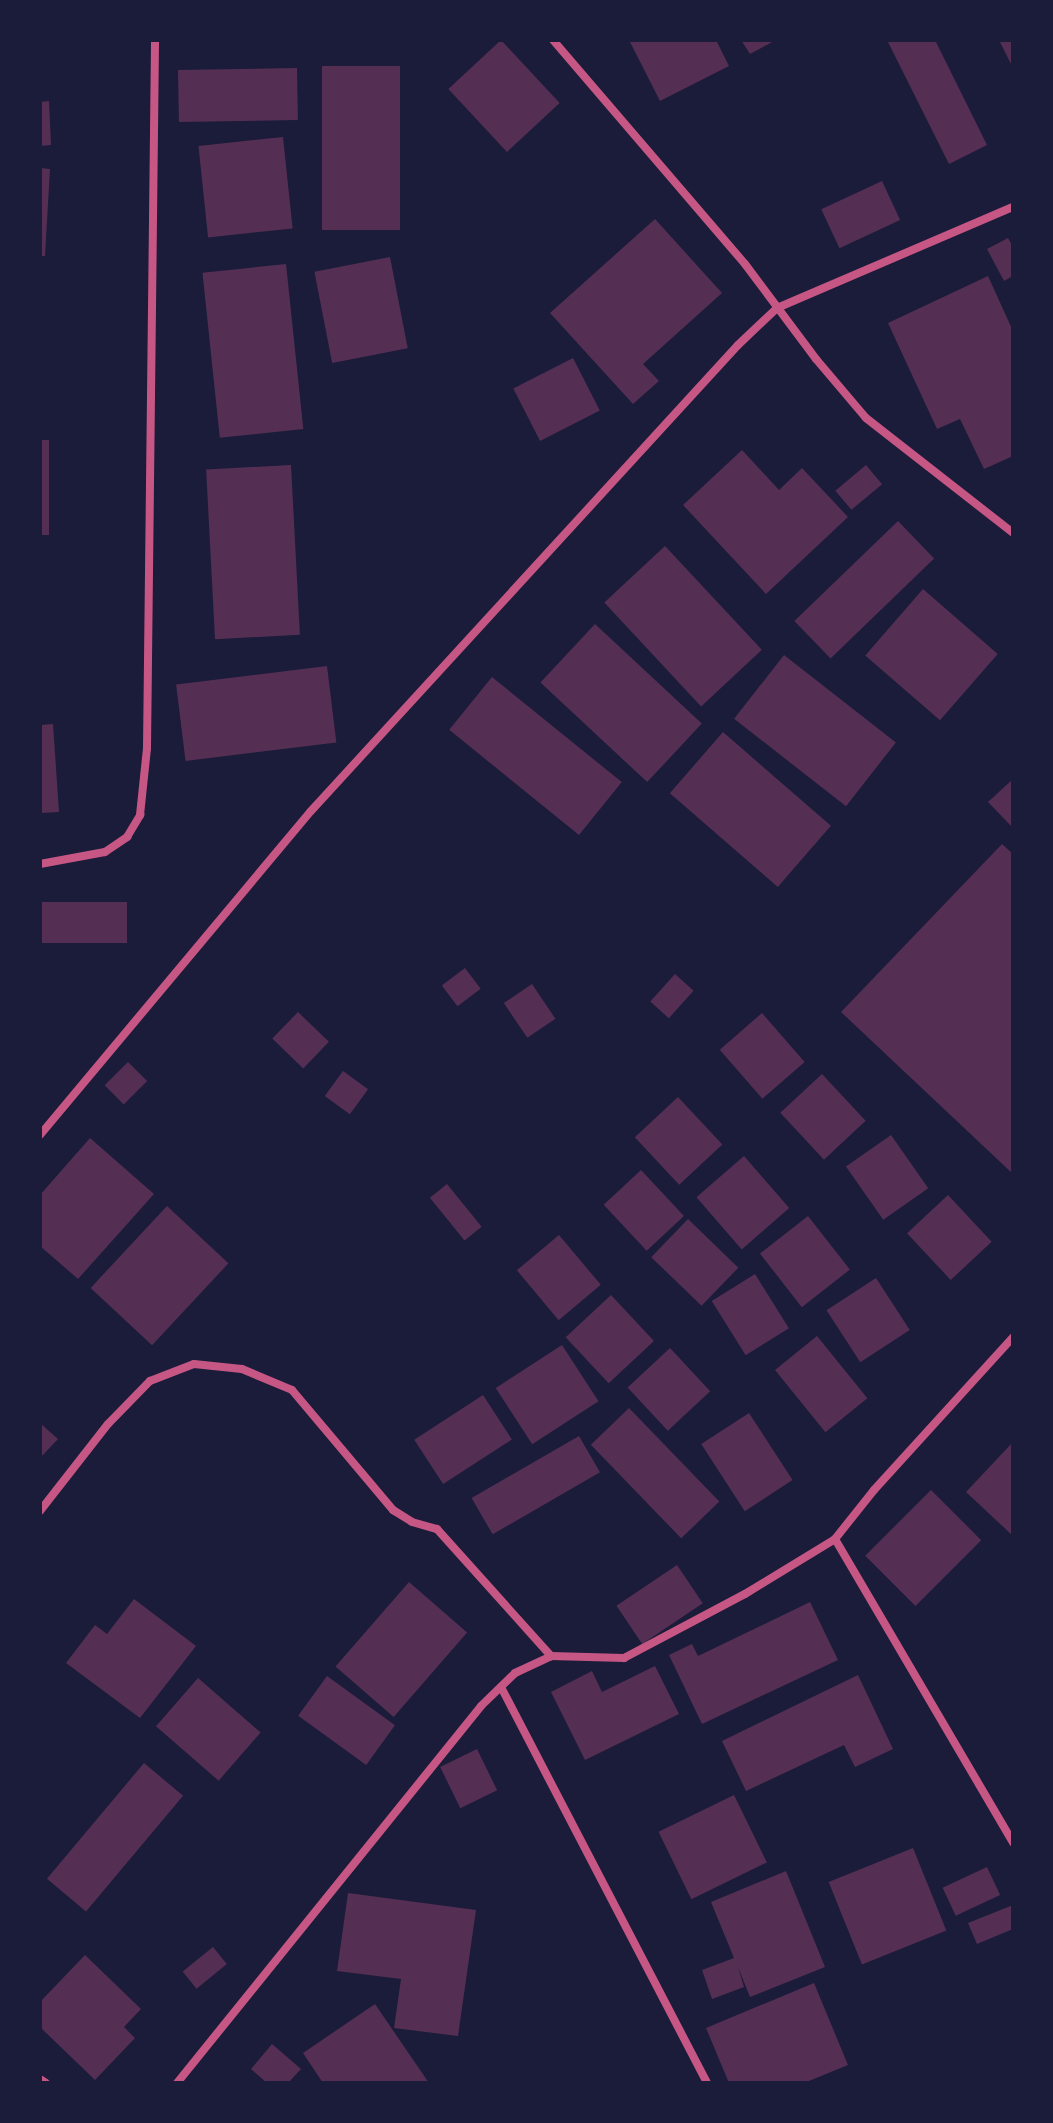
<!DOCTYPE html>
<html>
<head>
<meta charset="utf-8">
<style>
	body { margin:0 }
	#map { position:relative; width:1053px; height:2123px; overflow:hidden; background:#1b1b3a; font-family:Georgia,serif }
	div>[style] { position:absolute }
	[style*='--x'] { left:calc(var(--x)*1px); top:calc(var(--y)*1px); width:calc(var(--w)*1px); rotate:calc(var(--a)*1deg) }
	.building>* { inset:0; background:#542f53; transform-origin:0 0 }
	.minor>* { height:8px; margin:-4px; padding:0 4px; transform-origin:4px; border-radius:4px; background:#c65784 }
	span { translate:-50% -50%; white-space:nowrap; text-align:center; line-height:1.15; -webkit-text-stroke:6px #1b1b3a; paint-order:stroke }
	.frame { position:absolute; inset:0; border:42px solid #1b1b3a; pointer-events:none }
</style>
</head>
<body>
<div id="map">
	<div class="building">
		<i style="left:501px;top:40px;width:86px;height:72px;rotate:47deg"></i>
		<i style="clip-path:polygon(629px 40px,716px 40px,729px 66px,660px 101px)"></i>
		<i style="clip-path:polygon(741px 40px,776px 40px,750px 54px)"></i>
		<i style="clip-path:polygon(887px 40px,935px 40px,987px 145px,949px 164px)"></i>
		<i style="clip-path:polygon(999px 40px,1013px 40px,1013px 68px)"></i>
		<i style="left:322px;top:66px;width:78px;height:164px"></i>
		<i style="left:297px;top:68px;width:52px;height:119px;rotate:89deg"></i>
		<i style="clip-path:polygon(49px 101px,51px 145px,40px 146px,40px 102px)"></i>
		<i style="left:283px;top:137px;width:92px;height:85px;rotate:84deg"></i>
		<i style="clip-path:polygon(40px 168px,50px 169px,45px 256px,40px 256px)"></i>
		<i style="left:882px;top:181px;width:43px;height:67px;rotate:65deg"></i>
		<i style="clip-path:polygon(655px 219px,722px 293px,643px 364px,659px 381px,633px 404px,550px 313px)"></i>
		<i style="clip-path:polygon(1008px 238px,1013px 247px,1013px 276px,1004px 281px,987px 249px)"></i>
		<i style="left:390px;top:257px;width:93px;height:77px;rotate:79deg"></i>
		<i style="left:286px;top:264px;width:166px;height:84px;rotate:84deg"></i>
		<i style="clip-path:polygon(988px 276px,1013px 331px,1013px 456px,984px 469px,960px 419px,937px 429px,888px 323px)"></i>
		<i style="left:573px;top:358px;width:59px;height:67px;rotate:63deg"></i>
		<i style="left:40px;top:440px;width:9px;height:95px"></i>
		<i style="clip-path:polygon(742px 450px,779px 490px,802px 468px,848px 517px,766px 594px,683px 505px)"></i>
		<i style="left:291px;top:465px;width:170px;height:85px;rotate:87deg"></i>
		<i style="left:866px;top:465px;width:25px;height:40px;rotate:50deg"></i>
		<i style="left:898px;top:521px;width:52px;height:144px;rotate:46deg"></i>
		<i style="left:665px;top:546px;width:142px;height:83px;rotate:47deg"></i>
		<i style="left:923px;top:589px;width:99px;height:88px;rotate:41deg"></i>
		<i style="left:595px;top:624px;width:146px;height:80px;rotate:43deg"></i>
		<i style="left:784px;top:655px;width:142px;height:81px;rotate:38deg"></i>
		<i style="left:327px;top:666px;width:77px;height:152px;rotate:83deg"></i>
		<i style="left:492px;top:677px;width:167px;height:68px;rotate:39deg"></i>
		<i style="clip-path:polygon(53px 724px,59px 812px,40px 813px,40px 725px)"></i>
		<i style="left:723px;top:732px;width:143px;height:81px;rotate:41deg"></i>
		<i style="clip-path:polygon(1013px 779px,1013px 828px,988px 802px)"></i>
		<i style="clip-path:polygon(1002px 844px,1013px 854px,1013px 1174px,841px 1012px)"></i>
		<i style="left:127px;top:902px;width:41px;height:87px;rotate:90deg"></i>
		<i style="left:465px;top:968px;width:26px;height:29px;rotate:53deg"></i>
		<i style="left:675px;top:974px;width:25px;height:37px;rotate:42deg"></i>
		<i style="left:532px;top:984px;width:42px;height:34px;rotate:56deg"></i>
		<i style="left:298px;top:1012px;width:43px;height:37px;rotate:44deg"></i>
		<i style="left:762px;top:1013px;width:65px;height:56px;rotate:49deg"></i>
		<i style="left:128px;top:1062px;width:27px;height:33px;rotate:45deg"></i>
		<i style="left:343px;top:1071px;width:31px;height:31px;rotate:36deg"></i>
		<i style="left:822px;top:1074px;width:64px;height:57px;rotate:47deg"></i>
		<i style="left:678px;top:1097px;width:65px;height:59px;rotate:47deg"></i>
		<i style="left:891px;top:1135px;width:65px;height:55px;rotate:55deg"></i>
		<i style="clip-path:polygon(90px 1138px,154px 1194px,78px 1279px,40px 1246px,40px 1195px)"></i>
		<i style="left:744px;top:1156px;width:69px;height:63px;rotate:49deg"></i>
		<i style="left:641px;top:1170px;width:63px;height:51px;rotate:47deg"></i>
		<i style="left:447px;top:1184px;width:55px;height:22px;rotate:51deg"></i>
		<i style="left:948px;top:1195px;width:64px;height:56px;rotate:47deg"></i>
		<i style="left:167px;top:1206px;width:84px;height:112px;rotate:43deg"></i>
		<i style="left:808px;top:1216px;width:68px;height:61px;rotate:52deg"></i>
		<i style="left:688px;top:1219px;width:70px;height:53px;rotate:44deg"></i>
		<i style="left:559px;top:1235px;width:65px;height:55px;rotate:50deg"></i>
		<i style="left:755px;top:1274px;width:64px;height:51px;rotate:58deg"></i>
		<i style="left:876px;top:1278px;width:62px;height:59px;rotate:57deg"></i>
		<i style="left:611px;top:1295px;width:63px;height:62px;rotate:47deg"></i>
		<i style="left:817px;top:1336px;width:80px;height:54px;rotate:51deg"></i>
		<i style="left:562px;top:1345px;width:67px;height:79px;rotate:57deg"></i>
		<i style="left:670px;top:1348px;width:59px;height:58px;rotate:47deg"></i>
		<i style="left:483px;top:1395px;width:53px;height:82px;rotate:57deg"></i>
		<i style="left:629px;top:1408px;width:130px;height:53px;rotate:46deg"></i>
		<i style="left:749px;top:1413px;width:80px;height:57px;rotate:57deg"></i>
		<i style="clip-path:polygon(40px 1423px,58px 1439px,40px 1458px)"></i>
		<i style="left:579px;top:1436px;width:42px;height:124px;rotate:60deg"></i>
		<i style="clip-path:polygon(1013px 1442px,1013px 1536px,966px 1492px)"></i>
		<i style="left:931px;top:1490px;width:71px;height:93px;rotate:45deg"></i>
		<i style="left:677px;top:1565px;width:46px;height:73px;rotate:56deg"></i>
		<i style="left:409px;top:1582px;width:77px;height:112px;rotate:41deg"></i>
		<i style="clip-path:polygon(134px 1599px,196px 1646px,140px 1718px,66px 1663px,95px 1625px,107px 1634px)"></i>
		<i style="clip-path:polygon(810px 1602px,838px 1660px,702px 1724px,669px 1655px,692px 1644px,698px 1656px)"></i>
		<i style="clip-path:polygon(655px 1666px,679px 1714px,585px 1760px,551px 1692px,592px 1671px,602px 1692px)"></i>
		<i style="clip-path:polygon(858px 1675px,893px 1749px,855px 1767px,844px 1745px,746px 1791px,722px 1741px)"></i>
		<i style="left:327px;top:1676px;width:84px;height:49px;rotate:36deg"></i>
		<i style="left:198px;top:1678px;width:83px;height:64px;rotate:41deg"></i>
		<i style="left:477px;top:1749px;width:46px;height:41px;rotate:64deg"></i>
		<i style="left:144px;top:1763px;width:51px;height:151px;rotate:40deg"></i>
		<i style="left:734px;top:1795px;width:75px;height:84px;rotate:64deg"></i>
		<i style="left:913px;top:1848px;width:89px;height:91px;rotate:68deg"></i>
		<i style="left:987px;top:1867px;width:31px;height:49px;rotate:65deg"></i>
		<i style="clip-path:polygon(786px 1871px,825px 1967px,750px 1997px,738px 1967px,744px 1987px,712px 1999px,702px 1970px,734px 1958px,711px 1902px)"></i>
		<i style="clip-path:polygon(348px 1893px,476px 1910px,458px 2036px,394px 2028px,401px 1979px,337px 1971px)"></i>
		<i style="clip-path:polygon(1013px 1905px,1013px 1929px,977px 1944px,968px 1923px)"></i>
		<i style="left:213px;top:1947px;width:22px;height:39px;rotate:51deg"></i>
		<i style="clip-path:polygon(85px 1955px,141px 2009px,124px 2027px,135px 2038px,95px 2080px,40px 2027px,40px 2002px)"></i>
		<i style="clip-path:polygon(814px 1983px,848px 2065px,804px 2083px,729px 2083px,706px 2028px)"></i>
		<i style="clip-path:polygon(375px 2004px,429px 2083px,323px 2083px,303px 2053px)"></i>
		<i style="clip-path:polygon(272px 2044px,301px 2069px,288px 2083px,267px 2083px,251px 2069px)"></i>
	</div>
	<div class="minor">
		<i style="--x:553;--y:40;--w:295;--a:49.4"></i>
		<i style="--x:745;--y:264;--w:119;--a:53.2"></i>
		<i style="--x:816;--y:359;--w:77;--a:49.7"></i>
		<i style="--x:866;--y:418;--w:187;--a:38"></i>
		<i style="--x:40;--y:864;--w:66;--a:-10.5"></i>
		<i style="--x:105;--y:852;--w:27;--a:-34"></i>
		<i style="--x:127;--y:837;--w:26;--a:-59"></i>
		<i style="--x:140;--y:815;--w:67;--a:-84"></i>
		<i style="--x:147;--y:748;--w:708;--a:-89.35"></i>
		<i style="--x:40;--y:1135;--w:422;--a:-50.1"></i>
		<i style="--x:311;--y:811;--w:632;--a:-47.5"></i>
		<i style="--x:738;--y:345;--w:54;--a:-43.5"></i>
		<i style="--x:777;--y:308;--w:257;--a:-23.2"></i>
		<i style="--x:40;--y:1511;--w:110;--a:-52"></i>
		<i style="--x:108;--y:1424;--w:60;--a:-45.7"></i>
		<i style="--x:150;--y:1381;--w:47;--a:-21.1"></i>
		<i style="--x:194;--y:1364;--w:48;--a:5.9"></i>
		<i style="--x:242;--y:1369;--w:54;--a:22.8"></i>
		<i style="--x:292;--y:1390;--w:157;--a:49.9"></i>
		<i style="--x:393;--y:1510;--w:22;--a:32"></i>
		<i style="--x:412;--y:1522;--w:26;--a:16"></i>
		<i style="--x:437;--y:1529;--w:171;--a:48.1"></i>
		<i style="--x:835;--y:1539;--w:352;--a:59.6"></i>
		<i style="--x:501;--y:1687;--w:446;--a:62.5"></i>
		<i style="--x:40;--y:2079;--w:7;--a:34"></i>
		<i style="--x:177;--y:2083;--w:484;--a:-51.1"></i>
		<i style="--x:481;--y:1706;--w:47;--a:-44.1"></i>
		<i style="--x:515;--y:1673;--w:40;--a:-25"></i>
		<i style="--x:551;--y:1656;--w:73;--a:1.6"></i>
		<i style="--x:624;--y:1658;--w:137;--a:-27.9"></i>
		<i style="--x:745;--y:1594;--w:105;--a:-31.4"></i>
		<i style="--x:835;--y:1539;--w:63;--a:-51.5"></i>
		<i style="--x:874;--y:1490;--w:207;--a:-47.7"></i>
	</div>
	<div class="frame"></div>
</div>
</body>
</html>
